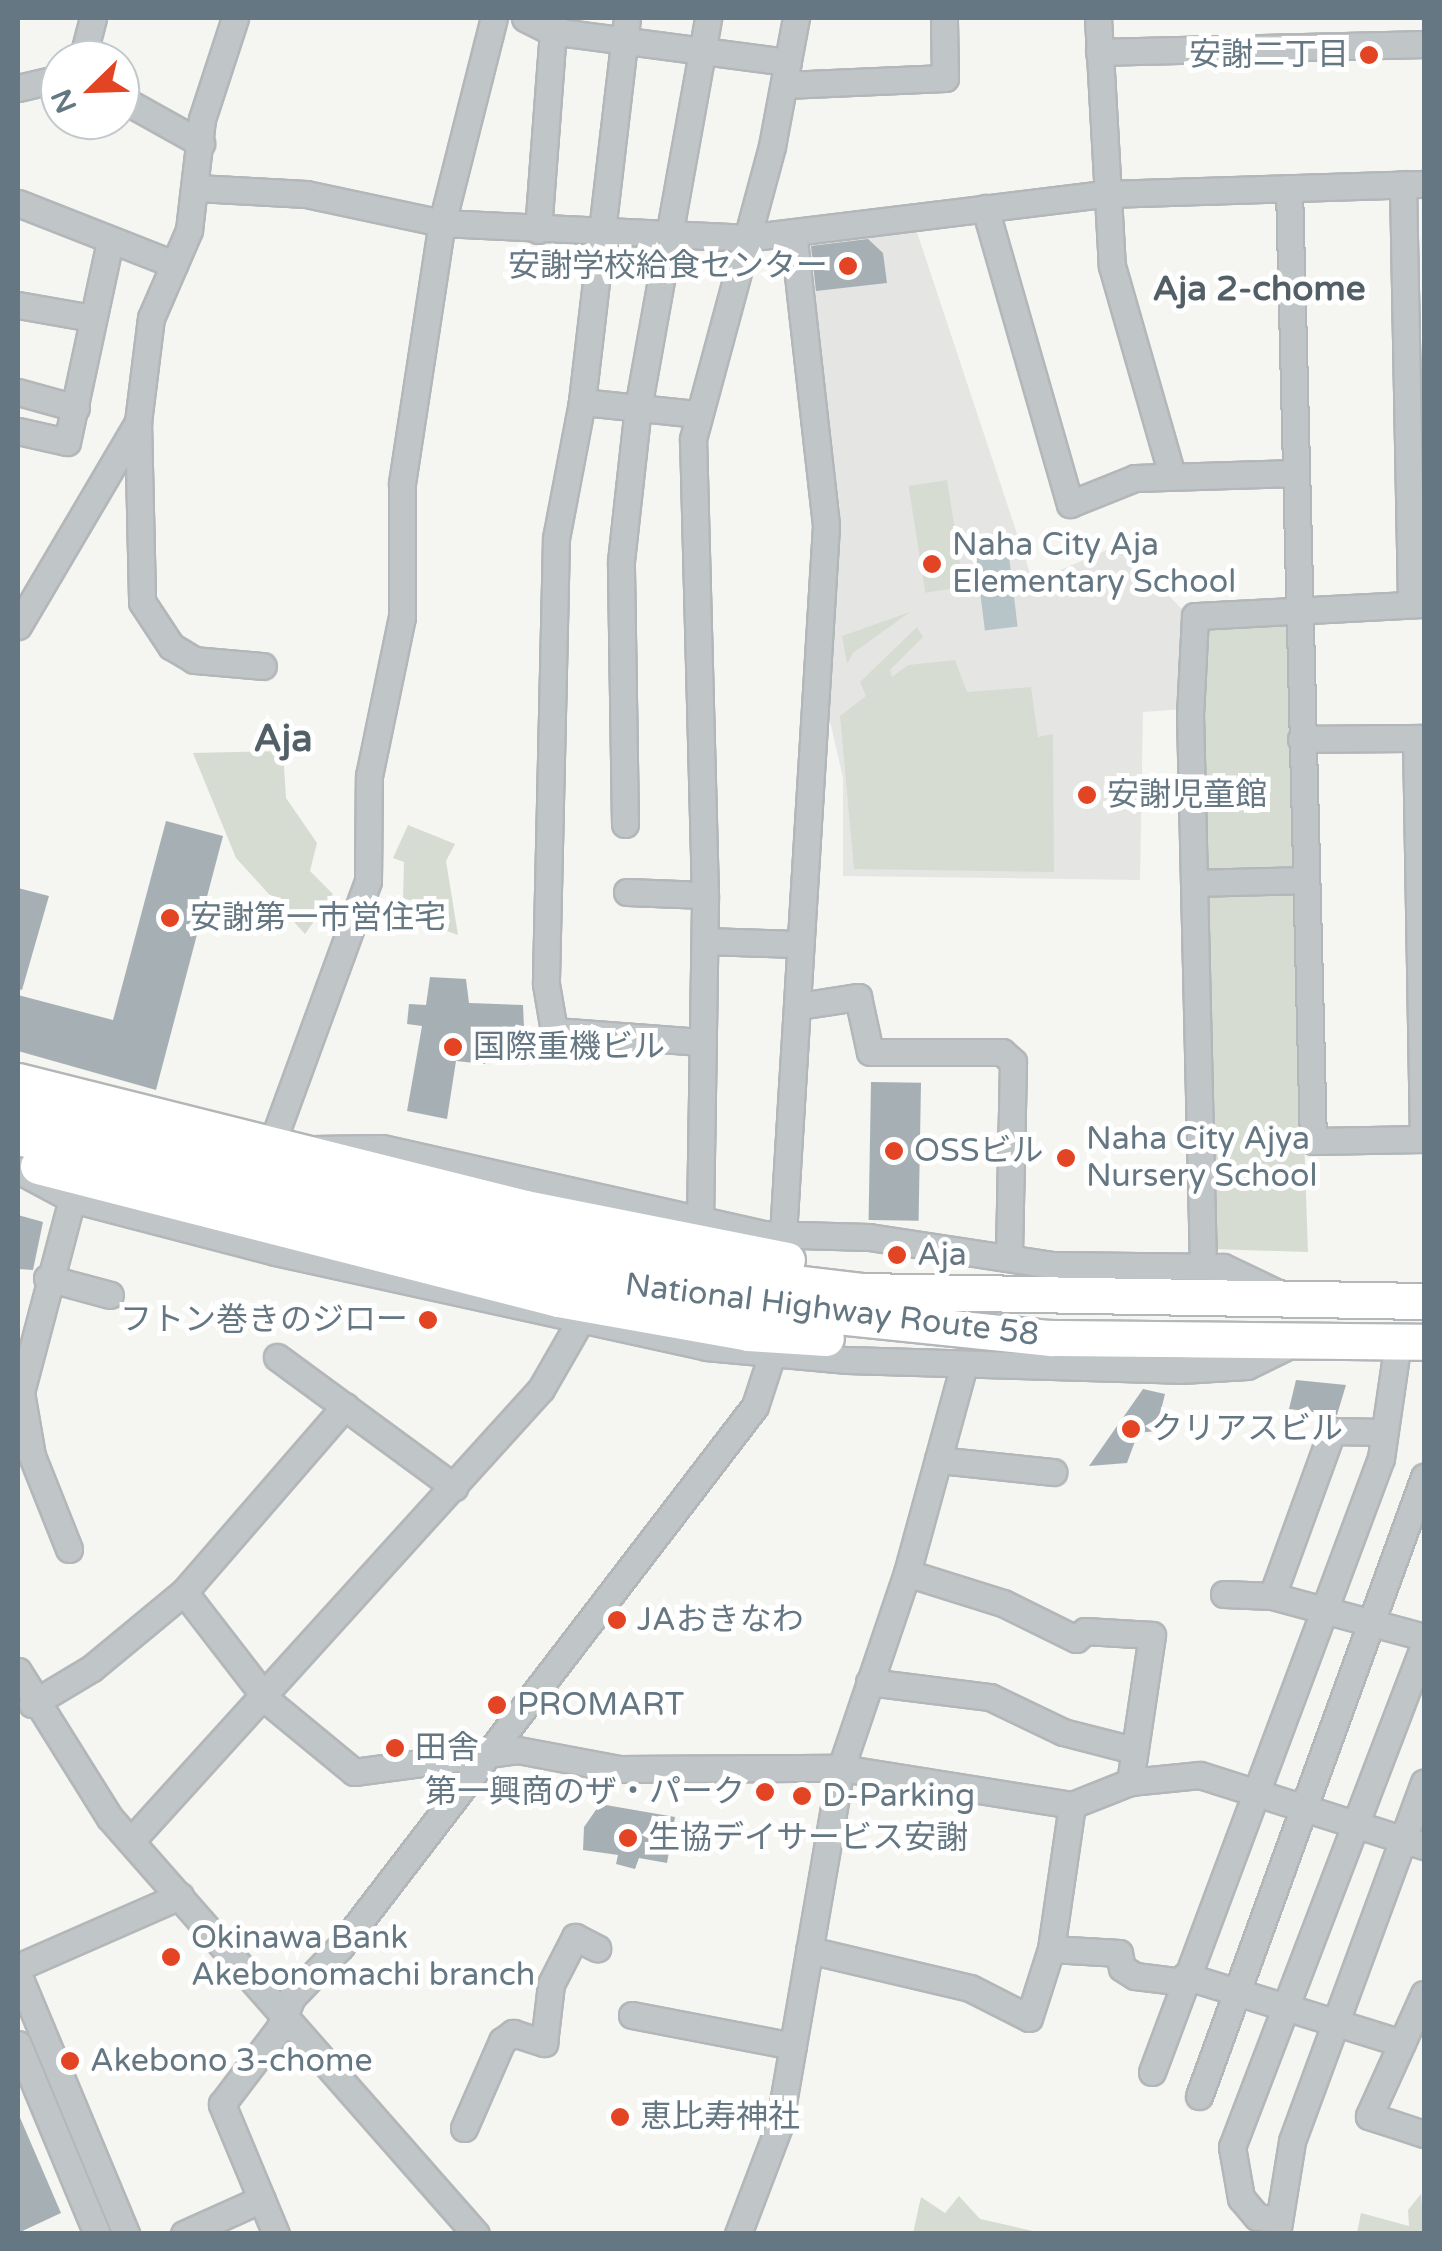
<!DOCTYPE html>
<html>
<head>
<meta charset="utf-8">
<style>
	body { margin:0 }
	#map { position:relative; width:1442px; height:2251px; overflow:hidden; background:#f5f5f1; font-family:"Varela Round","Noto Sans JP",sans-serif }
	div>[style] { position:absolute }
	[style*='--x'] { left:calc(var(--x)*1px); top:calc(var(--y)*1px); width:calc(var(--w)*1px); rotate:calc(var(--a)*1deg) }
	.built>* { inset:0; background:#e5e6e4 }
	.green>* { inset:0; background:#d6dcd2; transform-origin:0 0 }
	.water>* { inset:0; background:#b7c5c8; transform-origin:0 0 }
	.building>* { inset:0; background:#a6b0b4; transform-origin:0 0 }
	.roads { filter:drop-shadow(2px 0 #b3b7b9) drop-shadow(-2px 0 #b3b7b9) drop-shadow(0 2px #b3b7b9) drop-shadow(0 -2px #b3b7b9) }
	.minor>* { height:25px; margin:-12.5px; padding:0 12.5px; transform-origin:12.5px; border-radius:12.5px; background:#c0c5c7 }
	.highway>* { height:35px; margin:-17.5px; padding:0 17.5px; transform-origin:17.5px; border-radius:17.5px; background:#fff }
	.dots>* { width:28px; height:28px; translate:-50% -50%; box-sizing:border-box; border:5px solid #fff; border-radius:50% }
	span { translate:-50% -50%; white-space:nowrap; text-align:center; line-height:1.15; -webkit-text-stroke:10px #fff; paint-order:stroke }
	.poi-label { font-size:32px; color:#647782 }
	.right { translate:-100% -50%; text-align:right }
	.left { translate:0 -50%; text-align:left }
	.street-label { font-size:32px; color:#647782 }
	.neighbourhood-label { font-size:35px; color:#525f67; font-weight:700 }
	.quarter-label { font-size:38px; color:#525f67; font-weight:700 }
	.frame { position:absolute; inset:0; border:20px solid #647782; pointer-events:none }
	.north { position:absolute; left:40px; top:40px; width:100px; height:100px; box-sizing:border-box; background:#fff; border:2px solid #c1c9cd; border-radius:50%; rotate:247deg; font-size:28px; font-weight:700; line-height:40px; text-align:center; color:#647782 }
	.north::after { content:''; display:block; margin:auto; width:35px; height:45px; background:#e24424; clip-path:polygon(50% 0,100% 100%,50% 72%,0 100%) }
</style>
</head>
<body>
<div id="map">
	<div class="built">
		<i style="clip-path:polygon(916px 229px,1033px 582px,1118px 545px,1183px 610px,1184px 709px,1143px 712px,1140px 880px,843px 876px,843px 778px,827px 708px,840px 510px,803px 244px)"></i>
	</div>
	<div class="green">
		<i style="left:947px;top:480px;width:108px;height:39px;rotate:81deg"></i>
		<i style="clip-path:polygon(910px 612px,853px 653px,847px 664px,842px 636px)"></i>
		<i style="clip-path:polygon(1203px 621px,1286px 622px,1308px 1252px,1211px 1249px)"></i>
		<i style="clip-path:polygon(917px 627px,923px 637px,890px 670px,892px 677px,908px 665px,955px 660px,967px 692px,1031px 687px,1038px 737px,1053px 734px,1054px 872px,854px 869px,840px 716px,866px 696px,860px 682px)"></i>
		<i style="clip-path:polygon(283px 751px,286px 798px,317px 843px,310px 871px,333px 894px,305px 934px,236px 858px,193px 753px)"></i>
		<i style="clip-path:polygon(408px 825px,455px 844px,446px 861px,458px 935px,427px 924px,424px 902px,403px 899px,404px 862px,393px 858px)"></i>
		<i style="clip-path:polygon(1421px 2194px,1424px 2233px,1357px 2233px,1361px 2213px,1409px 2226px,1408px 2210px)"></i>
		<i style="clip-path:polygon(959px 2196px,980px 2219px,1042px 2233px,913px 2233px,921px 2197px,945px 2213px)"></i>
	</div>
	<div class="water">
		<i style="left:1008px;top:548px;width:79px;height:33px;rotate:83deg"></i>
	</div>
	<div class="building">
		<i style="clip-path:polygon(868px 239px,883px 253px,887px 283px,816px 291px,811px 246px)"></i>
		<i style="clip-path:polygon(166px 821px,223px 836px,156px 1090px,18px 1051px,18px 995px,113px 1020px)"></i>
		<i style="clip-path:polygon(18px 888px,49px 896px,22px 990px,18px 989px)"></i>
		<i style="clip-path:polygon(430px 977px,466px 979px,469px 1003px,523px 1005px,524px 1028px,491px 1032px,485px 1064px,456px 1061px,447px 1119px,407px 1111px,422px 1026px,407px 1024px,409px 1004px,426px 1005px)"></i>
		<i style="left:871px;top:1082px;width:50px;height:138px;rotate:1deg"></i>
		<i style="clip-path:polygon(18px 1215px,43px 1222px,33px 1270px,18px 1269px)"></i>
		<i style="clip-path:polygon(1296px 1380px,1346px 1385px,1337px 1415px,1289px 1409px)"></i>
		<i style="clip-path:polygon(1143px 1389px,1165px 1394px,1156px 1431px,1138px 1433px,1127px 1463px,1089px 1466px)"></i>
		<i style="clip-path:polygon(600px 1804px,675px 1817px,667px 1863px,639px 1858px,635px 1869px,616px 1864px,618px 1855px,583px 1850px,584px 1827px)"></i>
		<i style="clip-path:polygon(18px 2113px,61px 2213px,18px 2233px)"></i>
	</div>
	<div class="roads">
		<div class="minor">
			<i style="--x:525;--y:18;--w:29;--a:27"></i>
			<i style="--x:551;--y:31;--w:239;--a:7.5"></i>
			<i style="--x:627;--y:18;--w:387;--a:96.7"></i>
			<i style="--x:582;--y:402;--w:138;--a:100.8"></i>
			<i style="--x:556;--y:538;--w:446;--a:91.3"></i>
			<i style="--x:546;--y:984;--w:48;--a:80.3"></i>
			<i style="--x:554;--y:1031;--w:148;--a:4.3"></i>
			<i style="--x:1098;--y:18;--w:248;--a:86.8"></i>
			<i style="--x:1112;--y:266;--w:217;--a:74"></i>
			<i style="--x:1099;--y:52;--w:325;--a:-1.4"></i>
			<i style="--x:82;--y:60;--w:43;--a:-75.3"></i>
			<i style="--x:785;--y:85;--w:160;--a:-2.5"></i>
			<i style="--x:945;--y:78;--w:60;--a:-91"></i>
			<i style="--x:18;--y:88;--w:43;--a:-13.4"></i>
			<i style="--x:120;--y:98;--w:93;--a:29.1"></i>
			<i style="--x:1403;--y:184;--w:420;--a:88.9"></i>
			<i style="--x:197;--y:188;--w:109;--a:3.2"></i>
			<i style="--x:306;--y:194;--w:139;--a:12"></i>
			<i style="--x:442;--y:223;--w:303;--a:2.8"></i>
			<i style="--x:745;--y:238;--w:362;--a:-7"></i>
			<i style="--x:1104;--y:194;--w:320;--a:-1.8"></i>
			<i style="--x:1289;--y:188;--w:953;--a:88.56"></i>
			<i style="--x:1313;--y:1141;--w:111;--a:-1"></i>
			<i style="--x:18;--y:203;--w:168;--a:21.4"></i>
			<i style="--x:985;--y:208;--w:308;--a:74"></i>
			<i style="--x:1070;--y:504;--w:70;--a:-21.8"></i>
			<i style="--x:1135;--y:478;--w:160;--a:-1.8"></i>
			<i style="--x:538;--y:230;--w:213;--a:-85.7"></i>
			<i style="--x:18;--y:305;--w:75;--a:10"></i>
			<i style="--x:18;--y:392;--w:60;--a:15.4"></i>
			<i style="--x:582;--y:402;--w:116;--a:6"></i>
			<i style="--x:138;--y:422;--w:180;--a:88.7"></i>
			<i style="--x:142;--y:602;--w:53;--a:56.6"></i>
			<i style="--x:171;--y:646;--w:27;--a:31"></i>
			<i style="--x:194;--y:660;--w:69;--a:5"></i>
			<i style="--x:18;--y:431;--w:50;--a:12.7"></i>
			<i style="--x:67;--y:442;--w:206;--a:-77.9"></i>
			<i style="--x:18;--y:626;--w:237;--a:-59.5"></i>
			<i style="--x:138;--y:422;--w:105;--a:-82.9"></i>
			<i style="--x:151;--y:318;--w:96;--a:-66.6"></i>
			<i style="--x:189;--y:230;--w:112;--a:-83.3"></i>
			<i style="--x:202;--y:119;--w:106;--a:-71.9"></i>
			<i style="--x:1416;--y:738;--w:401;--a:89"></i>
			<i style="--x:1301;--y:739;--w:123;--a:-0.5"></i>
			<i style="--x:625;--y:824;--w:263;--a:-90.9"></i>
			<i style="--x:621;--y:561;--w:154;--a:-83.7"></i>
			<i style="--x:638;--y:408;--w:396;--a:-79.8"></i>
			<i style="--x:1194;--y:883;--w:111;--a:-1.5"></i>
			<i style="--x:627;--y:892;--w:78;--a:2.2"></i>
			<i style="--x:705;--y:941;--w:92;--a:1.9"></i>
			<i style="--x:799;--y:1006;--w:60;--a:-8.7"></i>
			<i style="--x:858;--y:997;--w:56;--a:77.7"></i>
			<i style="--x:870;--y:1052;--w:132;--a:0"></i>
			<i style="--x:1002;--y:1052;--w:15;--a:42"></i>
			<i style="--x:1013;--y:1062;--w:196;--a:91.2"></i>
			<i style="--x:271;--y:1146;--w:282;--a:-69.9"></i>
			<i style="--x:368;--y:881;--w:105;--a:-89.5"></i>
			<i style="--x:369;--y:776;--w:162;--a:-78.3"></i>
			<i style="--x:402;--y:617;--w:134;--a:-90"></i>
			<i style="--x:402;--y:483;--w:263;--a:-81.3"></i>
			<i style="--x:442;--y:223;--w:211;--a:-75.8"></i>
			<i style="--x:313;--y:1149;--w:69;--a:-0.8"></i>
			<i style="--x:382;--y:1148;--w:392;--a:12.7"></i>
			<i style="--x:764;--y:1234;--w:105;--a:1.6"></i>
			<i style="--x:869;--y:1237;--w:186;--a:8.7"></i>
			<i style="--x:1053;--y:1265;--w:170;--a:0.7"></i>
			<i style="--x:1223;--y:1267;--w:72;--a:25.5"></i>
			<i style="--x:18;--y:1170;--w:61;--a:28.2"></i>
			<i style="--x:72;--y:1199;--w:210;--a:14.6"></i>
			<i style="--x:275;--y:1252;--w:441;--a:12.4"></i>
			<i style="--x:706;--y:1347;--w:142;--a:5.3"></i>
			<i style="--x:847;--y:1360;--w:333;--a:1.7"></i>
			<i style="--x:1180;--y:1370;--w:67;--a:-3.4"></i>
			<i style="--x:1247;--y:1366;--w:55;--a:-26.1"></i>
			<i style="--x:700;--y:1222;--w:327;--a:-89.1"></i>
			<i style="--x:705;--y:895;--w:456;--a:-91.5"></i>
			<i style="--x:693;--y:439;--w:303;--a:-74.9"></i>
			<i style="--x:772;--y:146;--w:130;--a:-79.4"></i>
			<i style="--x:783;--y:1235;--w:711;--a:-86.53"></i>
			<i style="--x:826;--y:525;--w:294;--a:-96.4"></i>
			<i style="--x:1203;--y:1266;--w:551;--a:-91.35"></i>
			<i style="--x:1190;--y:715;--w:99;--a:-87.1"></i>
			<i style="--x:1195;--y:616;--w:229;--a:-3"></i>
			<i style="--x:47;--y:1278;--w:65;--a:15.1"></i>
			<i style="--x:277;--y:1357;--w:220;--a:36.3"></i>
			<i style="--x:938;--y:1460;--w:116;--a:6"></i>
			<i style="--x:69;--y:1549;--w:100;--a:-111.7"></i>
			<i style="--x:32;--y:1456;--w:65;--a:-99.8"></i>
			<i style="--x:21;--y:1392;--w:200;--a:-75.2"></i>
			<i style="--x:907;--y:1573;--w:101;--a:17.4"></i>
			<i style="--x:1003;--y:1603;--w:81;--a:26.3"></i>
			<i style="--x:1076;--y:1639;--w:12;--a:-42"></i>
			<i style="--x:1085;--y:1631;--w:67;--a:3.4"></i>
			<i style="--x:1152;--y:1635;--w:149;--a:98.5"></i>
			<i style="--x:184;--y:1592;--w:139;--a:52.3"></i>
			<i style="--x:269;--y:1702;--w:110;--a:39.5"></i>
			<i style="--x:354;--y:1772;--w:165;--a:-7.6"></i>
			<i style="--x:518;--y:1750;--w:103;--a:10.7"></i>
			<i style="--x:619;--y:1769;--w:222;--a:-0.3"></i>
			<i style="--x:841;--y:1768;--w:234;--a:9.1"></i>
			<i style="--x:1072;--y:1805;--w:62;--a:-21.6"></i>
			<i style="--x:1130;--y:1782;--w:70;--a:-5.7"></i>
			<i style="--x:1200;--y:1775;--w:235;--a:17.6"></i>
			<i style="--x:1224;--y:1594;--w:48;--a:2.4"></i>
			<i style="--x:1272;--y:1596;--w:176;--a:-70"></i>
			<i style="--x:1332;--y:1431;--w:52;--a:1.1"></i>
			<i style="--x:1272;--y:1596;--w:157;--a:15.1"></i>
			<i style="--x:18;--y:1671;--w:173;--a:58"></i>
			<i style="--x:110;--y:1818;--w:554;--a:48.66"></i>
			<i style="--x:869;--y:1682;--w:122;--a:7.1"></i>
			<i style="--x:990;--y:1697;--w:81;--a:25.6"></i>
			<i style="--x:1063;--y:1732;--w:68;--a:14.4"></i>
			<i style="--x:32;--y:1704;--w:70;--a:-31"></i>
			<i style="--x:92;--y:1668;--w:119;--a:-39.6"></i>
			<i style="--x:184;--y:1592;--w:246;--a:-49.1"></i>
			<i style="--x:131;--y:1841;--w:610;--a:-47.79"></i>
			<i style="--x:541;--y:1389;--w:84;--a:-60.1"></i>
			<i style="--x:1051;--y:1949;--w:68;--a:3.4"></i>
			<i style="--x:1119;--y:1953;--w:15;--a:79"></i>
			<i style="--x:1122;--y:1968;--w:15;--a:32"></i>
			<i style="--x:1135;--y:1976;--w:48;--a:7.1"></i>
			<i style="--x:809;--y:1950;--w:165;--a:13.3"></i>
			<i style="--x:970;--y:1988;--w:66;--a:27"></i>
			<i style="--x:1029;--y:2018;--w:72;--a:-72.3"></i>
			<i style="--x:1051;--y:1949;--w:146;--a:-81.7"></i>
			<i style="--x:18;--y:1967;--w:177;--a:-23.7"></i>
			<i style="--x:18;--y:1974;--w:282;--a:67.4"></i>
			<i style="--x:1185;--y:1976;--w:227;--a:17.2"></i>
			<i style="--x:1424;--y:1994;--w:134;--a:114.3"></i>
			<i style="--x:1369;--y:2116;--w:58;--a:18.1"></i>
			<i style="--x:632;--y:2015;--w:164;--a:10.9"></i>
			<i style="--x:18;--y:2044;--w:206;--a:67.4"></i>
			<i style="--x:1152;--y:2072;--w:655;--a:-69.55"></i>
			<i style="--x:1381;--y:1458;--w:118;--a:-81.7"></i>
			<i style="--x:1199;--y:2096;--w:659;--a:-70.02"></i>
			<i style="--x:464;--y:2128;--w:95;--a:-66.4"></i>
			<i style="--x:502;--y:2041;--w:14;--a:-36"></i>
			<i style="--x:513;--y:2033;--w:33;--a:18"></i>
			<i style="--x:544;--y:2043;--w:59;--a:-83.2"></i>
			<i style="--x:551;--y:1984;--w:53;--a:-62.9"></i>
			<i style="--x:575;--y:1937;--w:25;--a:27"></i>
			<i style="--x:1277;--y:2220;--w:20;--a:-171"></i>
			<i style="--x:1257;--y:2217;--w:25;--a:-130"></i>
			<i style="--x:1241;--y:2198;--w:52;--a:-100"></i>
			<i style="--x:1232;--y:2147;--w:537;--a:-69.07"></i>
			<i style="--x:184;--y:2234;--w:85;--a:-24.2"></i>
			<i style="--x:276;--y:2234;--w:141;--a:-112.6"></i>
			<i style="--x:222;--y:2104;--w:94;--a:-52.8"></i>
			<i style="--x:279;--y:2029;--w:35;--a:-68"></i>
			<i style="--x:292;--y:1997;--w:71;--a:-46.1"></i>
			<i style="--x:341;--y:1946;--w:680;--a:-52.52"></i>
			<i style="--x:755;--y:1406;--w:55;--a:-71.9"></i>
			<i style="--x:738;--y:2234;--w:116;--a:-69.2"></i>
			<i style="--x:779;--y:2126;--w:363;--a:-80.2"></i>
			<i style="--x:841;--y:1768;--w:206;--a:-71.3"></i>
			<i style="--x:907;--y:1573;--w:216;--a:-74.7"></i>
			<i style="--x:1277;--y:2234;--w:94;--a:-80.8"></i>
			<i style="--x:1292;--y:2141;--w:382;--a:-69.8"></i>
		</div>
		<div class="highway">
			<i style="--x:18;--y:1081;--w:523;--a:14.06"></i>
			<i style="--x:525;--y:1208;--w:267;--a:11.2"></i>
			<i style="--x:18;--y:1110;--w:441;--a:14"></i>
			<i style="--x:446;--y:1217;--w:277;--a:11.9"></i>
			<i style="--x:717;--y:1274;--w:145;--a:6.7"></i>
			<i style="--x:861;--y:1291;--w:563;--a:1.02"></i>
			<i style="--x:18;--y:1137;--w:442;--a:14.3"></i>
			<i style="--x:446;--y:1246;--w:300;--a:11.5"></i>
			<i style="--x:740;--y:1306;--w:314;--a:5.9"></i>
			<i style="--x:1052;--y:1338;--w:372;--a:0.6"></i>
			<i style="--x:38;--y:1166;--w:537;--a:14.35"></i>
			<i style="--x:558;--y:1299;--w:193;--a:10.1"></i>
			<i style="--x:748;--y:1333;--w:78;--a:3.7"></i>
		</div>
	</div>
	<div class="dots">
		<i style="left:1369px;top:55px;background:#e24424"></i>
		<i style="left:848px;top:266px;background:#e24424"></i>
		<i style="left:932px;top:564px;background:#e24424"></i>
		<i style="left:1087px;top:795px;background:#e24424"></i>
		<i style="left:170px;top:918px;background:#e24424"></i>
		<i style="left:453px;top:1047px;background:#e24424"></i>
		<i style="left:894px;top:1151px;background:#e24424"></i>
		<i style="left:1066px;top:1158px;background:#e24424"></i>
		<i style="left:897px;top:1255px;background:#e24424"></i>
		<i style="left:428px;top:1320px;background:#e24424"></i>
		<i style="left:1131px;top:1429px;background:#e24424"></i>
		<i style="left:617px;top:1620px;background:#e24424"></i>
		<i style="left:497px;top:1705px;background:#e24424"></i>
		<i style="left:395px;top:1748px;background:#e24424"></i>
		<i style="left:765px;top:1792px;background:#e24424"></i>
		<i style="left:802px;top:1796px;background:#e24424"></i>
		<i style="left:628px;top:1838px;background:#e24424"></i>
		<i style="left:171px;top:1957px;background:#e24424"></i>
		<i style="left:70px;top:2061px;background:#e24424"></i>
		<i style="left:620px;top:2117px;background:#e24424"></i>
	</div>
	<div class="poi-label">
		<span class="right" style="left:1349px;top:55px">安謝二丁目</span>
		<span class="right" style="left:828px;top:266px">安謝学校給食センター</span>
		<span class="left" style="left:952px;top:564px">Naha City Aja<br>Elementary School</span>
		<span class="left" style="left:1107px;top:795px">安謝児童館</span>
		<span class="left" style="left:190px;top:918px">安謝第一市営住宅</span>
		<span class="left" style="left:473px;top:1047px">国際重機ビル</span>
		<span class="left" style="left:1086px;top:1158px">Naha City Ajya<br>Nursery School</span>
		<span class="left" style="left:914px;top:1151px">OSSビル</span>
		<span class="left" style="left:917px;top:1255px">Aja</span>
		<span class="right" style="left:408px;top:1320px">フトン巻きのジロー</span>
		<span class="left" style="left:1151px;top:1429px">クリアスビル</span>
		<span class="left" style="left:637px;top:1620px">JAおきなわ</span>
		<span class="left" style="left:517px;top:1705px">PROMART</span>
		<span class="left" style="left:415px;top:1748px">田舎</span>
		<span class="right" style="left:745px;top:1792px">第一興商のザ・パーク</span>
		<span class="left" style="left:822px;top:1796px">D-Parking</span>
		<span class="left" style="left:648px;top:1838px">生協デイサービス安謝</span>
		<span class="left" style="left:191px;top:1957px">Okinawa Bank<br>Akebonomachi branch</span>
		<span class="left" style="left:90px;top:2061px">Akebono 3-chome</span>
		<span class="left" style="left:640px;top:2117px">恵比寿神社</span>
	</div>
	<div class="street-label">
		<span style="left:832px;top:1310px;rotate:7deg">National Highway Route 58</span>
	</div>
	<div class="neighbourhood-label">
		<span style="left:1259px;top:289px">Aja 2-chome</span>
	</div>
	<div class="quarter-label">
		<span style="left:283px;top:740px">Aja</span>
	</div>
	<div class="frame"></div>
	<div class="north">N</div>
</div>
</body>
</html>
